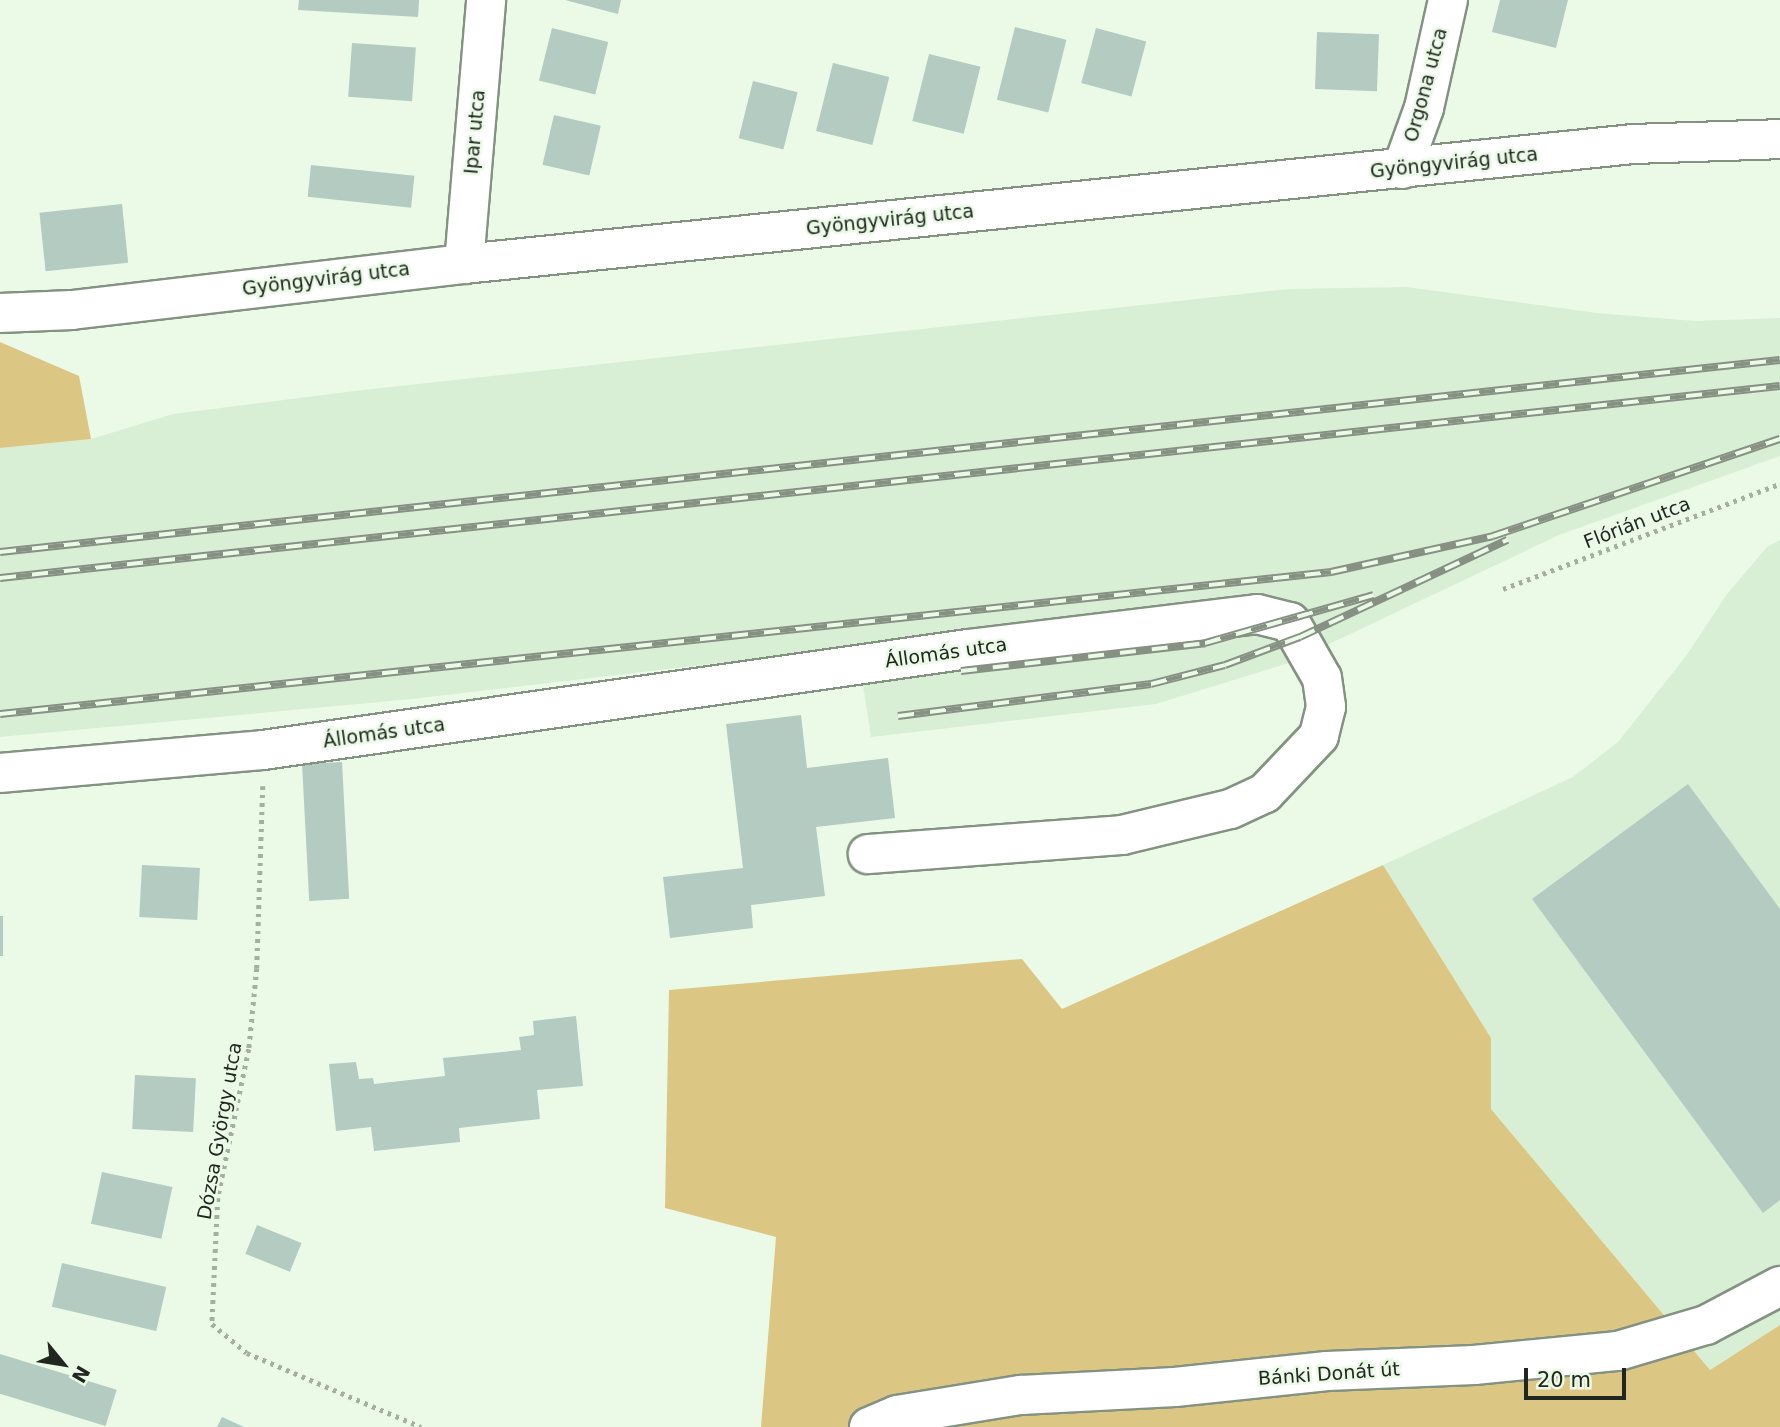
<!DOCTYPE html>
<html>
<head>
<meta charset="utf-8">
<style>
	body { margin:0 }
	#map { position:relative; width:1780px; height:1427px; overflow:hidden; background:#eafae7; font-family:"DejaVu Sans",sans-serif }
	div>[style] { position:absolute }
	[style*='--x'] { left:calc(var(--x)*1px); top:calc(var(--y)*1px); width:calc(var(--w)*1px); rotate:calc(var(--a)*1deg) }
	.built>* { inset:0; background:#d9efd5 }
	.green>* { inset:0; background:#dbc684 }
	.building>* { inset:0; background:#b3cbc0; transform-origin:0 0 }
	.path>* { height:4.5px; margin-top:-2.25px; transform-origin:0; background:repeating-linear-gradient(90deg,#a3afa1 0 3.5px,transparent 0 8.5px) }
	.roads { filter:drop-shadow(2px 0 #839281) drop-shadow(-2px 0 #839281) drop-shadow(0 2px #839281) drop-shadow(0 -2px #839281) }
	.street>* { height:38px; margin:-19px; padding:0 19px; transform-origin:19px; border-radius:19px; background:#fff }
	.rail>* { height:8px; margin-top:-4px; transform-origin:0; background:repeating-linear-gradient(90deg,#eafae7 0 16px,#869184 0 32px); box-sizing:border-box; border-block:2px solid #869184 }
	span { translate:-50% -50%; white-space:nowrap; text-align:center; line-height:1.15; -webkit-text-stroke:5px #eafae7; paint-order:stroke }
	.street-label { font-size:19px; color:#212720 }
	.north { position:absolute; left:28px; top:1329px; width:70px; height:70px; -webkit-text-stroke:5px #eafae7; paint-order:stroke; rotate:120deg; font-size:19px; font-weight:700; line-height:28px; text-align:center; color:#212720 }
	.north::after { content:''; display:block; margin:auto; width:24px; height:32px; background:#212720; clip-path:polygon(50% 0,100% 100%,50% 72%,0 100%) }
	.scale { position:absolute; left:1524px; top:1368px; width:102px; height:32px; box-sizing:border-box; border:4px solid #212720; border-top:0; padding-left:9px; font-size:21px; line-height:24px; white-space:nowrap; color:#212720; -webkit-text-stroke:5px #eafae7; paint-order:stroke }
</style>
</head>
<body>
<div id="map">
	<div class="built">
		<i style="clip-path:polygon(1407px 287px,1597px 313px,1696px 321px,1780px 318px,1780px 456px,1559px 535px,1289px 663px,1156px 704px,871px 737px,857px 647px,412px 699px,0 737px,0 448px,91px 439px,173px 414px,354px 391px,1289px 289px)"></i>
		<i style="clip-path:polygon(1780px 540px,1780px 1325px,1710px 1370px,1491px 1109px,1491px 1038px,1383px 865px,1573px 777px,1618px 742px,1686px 656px,1727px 594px,1767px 547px)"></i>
	</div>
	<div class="green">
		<i style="clip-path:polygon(0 342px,79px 376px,91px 439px,0 448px)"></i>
		<i style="clip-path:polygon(1383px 865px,1491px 1038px,1491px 1109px,1710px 1370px,1780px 1325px,1780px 1427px,761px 1427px,776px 1237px,665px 1208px,669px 990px,1022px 959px,1062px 1009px)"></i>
	</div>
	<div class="building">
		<i style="clip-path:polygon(299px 0,419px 0,418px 17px,298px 10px)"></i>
		<i style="clip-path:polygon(565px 0,621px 0,618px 14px)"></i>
		<i style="clip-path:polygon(1500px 0,1568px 0,1556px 48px,1492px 32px)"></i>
		<i style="left:1015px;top:27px;width:53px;height:75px;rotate:14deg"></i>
		<i style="left:552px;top:28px;width:58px;height:54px;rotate:14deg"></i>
		<i style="left:1096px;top:28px;width:52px;height:57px;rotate:15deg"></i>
		<i style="left:1317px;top:32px;width:62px;height:57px;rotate:2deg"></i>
		<i style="left:352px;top:43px;width:64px;height:54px;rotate:4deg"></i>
		<i style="left:929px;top:54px;width:53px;height:69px;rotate:14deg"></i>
		<i style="left:833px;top:63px;width:58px;height:70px;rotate:14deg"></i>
		<i style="left:753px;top:81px;width:46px;height:59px;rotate:14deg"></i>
		<i style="left:554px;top:115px;width:48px;height:51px;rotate:13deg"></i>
		<i style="left:311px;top:165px;width:104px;height:32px;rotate:6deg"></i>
		<i style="left:122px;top:204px;width:59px;height:83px;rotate:84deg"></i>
		<i style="clip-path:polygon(801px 715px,807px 768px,888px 758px,895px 818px,816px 827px,825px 896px,751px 905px,753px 928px,670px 938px,663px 877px,743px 868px,726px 724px)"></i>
		<i style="left:342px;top:762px;width:137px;height:40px;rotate:87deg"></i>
		<i style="clip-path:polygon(1688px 784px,1780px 909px,1780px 1200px,1763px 1213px,1532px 899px)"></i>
		<i style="left:142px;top:865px;width:58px;height:52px;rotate:3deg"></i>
		<i style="left:0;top:916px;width:3px;height:40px"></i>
		<i style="clip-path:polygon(576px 1016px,583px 1086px,537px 1090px,540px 1119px,459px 1128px,460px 1142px,374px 1151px,371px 1127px,336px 1131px,329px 1064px,356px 1062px,359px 1079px,373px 1078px,374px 1084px,445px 1076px,443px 1058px,521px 1050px,519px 1037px,534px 1035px,533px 1021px)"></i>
		<i style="left:135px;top:1075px;width:61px;height:54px;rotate:3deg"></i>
		<i style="left:102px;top:1172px;width:72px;height:53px;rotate:12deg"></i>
		<i style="left:257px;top:1225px;width:48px;height:31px;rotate:22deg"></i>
		<i style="left:62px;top:1263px;width:107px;height:45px;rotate:13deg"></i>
		<i style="left:0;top:1354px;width:122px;height:38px;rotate:17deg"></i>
		<i style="clip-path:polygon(222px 1417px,244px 1427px,217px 1427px)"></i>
	</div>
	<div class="path">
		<i style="--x:1503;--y:589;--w:296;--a:-20.8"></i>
		<i style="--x:263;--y:786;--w:182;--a:91.9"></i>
		<i style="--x:257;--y:968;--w:81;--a:95.6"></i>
		<i style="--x:249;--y:1049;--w:152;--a:101.8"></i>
		<i style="--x:218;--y:1198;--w:126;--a:92.7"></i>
		<i style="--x:212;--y:1324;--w:45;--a:39.6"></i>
		<i style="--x:247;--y:1353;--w:189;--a:23"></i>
	</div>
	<div class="roads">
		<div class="street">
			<i style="--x:1402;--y:169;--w:65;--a:-70.2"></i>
			<i style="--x:1424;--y:108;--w:111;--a:-77.5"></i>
			<i style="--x:464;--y:264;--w:265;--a:-85.2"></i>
			<i style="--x:0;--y:313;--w:72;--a:-2.4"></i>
			<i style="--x:72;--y:310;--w:395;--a:-6.7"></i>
			<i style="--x:464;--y:264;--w:1175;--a:-5.86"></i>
			<i style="--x:1633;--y:144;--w:147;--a:-1.9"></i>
			<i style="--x:0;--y:773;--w:264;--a:-5"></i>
			<i style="--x:263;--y:750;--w:712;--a:-8.15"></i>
			<i style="--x:968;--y:649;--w:291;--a:-6.9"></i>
			<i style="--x:1257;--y:614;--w:34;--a:14"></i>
			<i style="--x:1290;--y:622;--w:64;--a:60.3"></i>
			<i style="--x:1322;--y:678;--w:29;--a:82"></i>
			<i style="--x:1326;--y:707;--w:30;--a:104"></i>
			<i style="--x:1319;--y:736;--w:79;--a:133.5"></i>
			<i style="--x:1265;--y:793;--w:38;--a:155"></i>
			<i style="--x:1230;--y:809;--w:111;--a:166.5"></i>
			<i style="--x:1122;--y:835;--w:255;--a:175.7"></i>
			<i style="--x:869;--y:1427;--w:30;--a:-23"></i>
			<i style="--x:897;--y:1415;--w:126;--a:-9.2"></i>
			<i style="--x:1021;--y:1395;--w:154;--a:-3"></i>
			<i style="--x:1175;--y:1387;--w:153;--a:-6"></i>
			<i style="--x:1327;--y:1371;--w:147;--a:-2.3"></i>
			<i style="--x:1474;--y:1365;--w:145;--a:-5.6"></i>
			<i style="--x:1618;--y:1351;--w:92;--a:-16.5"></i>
			<i style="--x:1706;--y:1325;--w:84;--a:-27.8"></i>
		</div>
	</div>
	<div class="rail">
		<i style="--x:0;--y:552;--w:1790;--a:-6.16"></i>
		<i style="--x:0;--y:578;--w:1790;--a:-6.16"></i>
		<i style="--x:961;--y:671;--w:246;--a:-6.5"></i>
		<i style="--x:1205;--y:643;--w:175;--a:-15.9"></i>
		<i style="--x:0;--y:714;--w:1339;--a:-6.09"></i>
		<i style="--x:1331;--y:572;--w:166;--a:-12.5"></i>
		<i style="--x:1493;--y:536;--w:303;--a:-18.7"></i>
		<i style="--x:898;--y:716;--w:255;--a:-7.2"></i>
		<i style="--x:1151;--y:684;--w:76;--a:-14.4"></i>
		<i style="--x:1225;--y:665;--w:80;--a:-20.5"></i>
		<i style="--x:1300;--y:637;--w:229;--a:-25.1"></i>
	</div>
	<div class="street-label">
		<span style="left:1426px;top:85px;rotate:-75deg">Orgona utca</span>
		<span style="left:475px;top:132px;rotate:-85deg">Ipar utca</span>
		<span style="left:1454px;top:163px;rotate:-6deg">Gyöngyvirág utca</span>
		<span style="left:890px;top:220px;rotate:-6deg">Gyöngyvirág utca</span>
		<span style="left:326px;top:279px;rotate:-7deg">Gyöngyvirág utca</span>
		<span style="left:1637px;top:523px;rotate:-21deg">Flórián utca</span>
		<span style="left:946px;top:653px;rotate:-8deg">Állomás utca</span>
		<span style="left:384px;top:733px;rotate:-8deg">Állomás utca</span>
		<span style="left:220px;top:1131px;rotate:-80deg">Dózsa György utca</span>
		<span style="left:1329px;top:1374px;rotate:-4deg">Bánki Donát út</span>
	</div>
	<div class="north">N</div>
	<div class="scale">20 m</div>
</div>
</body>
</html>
